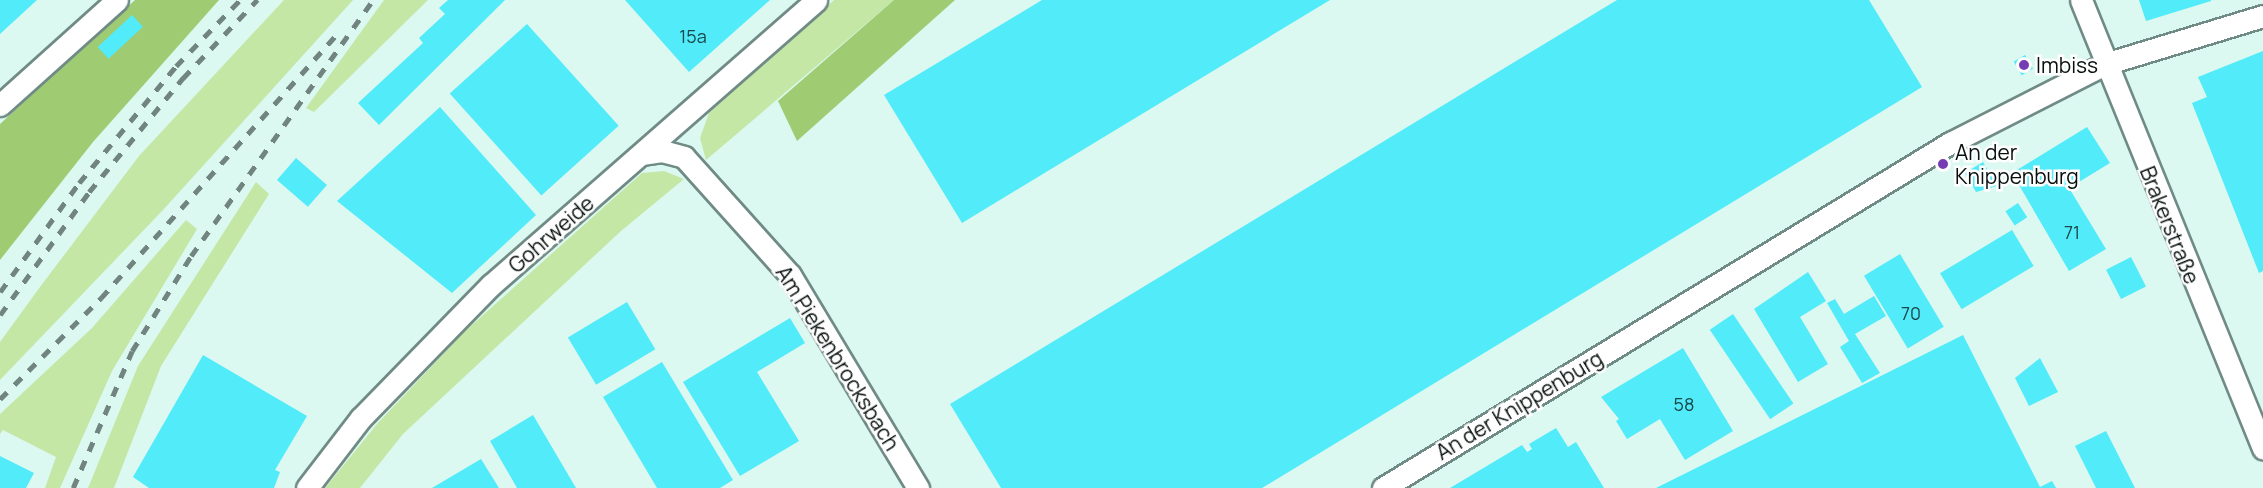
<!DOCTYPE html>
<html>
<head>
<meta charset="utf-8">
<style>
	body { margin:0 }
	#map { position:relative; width:2263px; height:488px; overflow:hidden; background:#dbf8f1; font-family:Manrope,sans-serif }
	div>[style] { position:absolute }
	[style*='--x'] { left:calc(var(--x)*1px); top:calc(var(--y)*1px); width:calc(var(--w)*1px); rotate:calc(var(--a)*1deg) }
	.green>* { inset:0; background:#c5e7a6 }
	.forest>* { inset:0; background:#9fcc73 }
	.building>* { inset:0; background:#52ebf9; transform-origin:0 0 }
	.roads { filter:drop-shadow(2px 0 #708b85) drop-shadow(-2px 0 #708b85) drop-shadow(0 2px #708b85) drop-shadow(0 -2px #708b85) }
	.minor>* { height:21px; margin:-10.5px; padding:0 10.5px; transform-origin:10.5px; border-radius:10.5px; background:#fff }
	.rail>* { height:4.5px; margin-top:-2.25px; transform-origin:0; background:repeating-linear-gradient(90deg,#71847f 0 10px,transparent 0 20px) }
	.dots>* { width:16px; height:16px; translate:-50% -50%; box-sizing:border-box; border:3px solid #fefefe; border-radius:50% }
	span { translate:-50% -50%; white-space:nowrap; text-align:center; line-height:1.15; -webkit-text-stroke:5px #fefefe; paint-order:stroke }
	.number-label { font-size:18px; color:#1a4749 }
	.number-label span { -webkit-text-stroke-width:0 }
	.poi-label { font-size:21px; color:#07100e }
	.left { translate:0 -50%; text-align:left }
	.street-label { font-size:21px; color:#07100e }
</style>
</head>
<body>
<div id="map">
	<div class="green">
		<i style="clip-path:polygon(284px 0,353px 0,163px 210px,0 380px,0 342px,40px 287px,139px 156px)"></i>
		<i style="clip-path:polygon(384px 0,428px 0,314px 112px,306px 108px)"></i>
		<i style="clip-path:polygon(834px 0,894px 0,706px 160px,700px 138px,709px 113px)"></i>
		<i style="clip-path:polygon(664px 171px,684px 179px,621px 231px,403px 434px,360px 488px,325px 488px,377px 424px,464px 332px,642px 173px)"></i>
		<i style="clip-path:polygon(256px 182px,269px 194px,161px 366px,114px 488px,88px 488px,138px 366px)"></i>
		<i style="clip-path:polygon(186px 220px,197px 229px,112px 371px,60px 488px,45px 488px,56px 457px,3px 430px,0 434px,0 414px,92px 328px)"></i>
	</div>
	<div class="forest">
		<i style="clip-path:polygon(135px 0,219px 0,93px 142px,0 260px,0 124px)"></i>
		<i style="clip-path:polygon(894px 0,955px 0,797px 141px,778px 101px)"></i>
	</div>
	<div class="building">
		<i style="clip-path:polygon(0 0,37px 0,0 34px)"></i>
		<i style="clip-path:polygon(448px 0,505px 0,379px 125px,358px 103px,423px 43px,419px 38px,445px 14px,439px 8px)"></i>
		<i style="clip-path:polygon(625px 0,770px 0,689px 72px)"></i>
		<i style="clip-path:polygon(1042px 0,1330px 0,962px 223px,884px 95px)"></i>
		<i style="clip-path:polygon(1617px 0,1869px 0,1922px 87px,1262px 488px,1001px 488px,950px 404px)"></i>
		<i style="clip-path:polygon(2139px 0,2211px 0,2211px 1px,2146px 21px)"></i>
		<i style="left:132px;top:15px;width:16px;height:47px;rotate:47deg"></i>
		<i style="left:527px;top:24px;width:137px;height:104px;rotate:48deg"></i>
		<i style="clip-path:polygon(2263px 51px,2263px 271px,2259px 273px,2192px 103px,2207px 97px,2198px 77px)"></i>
		<i style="left:2025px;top:55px;width:16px;height:13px;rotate:60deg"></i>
		<i style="clip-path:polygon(440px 107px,536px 215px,452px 293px,337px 201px)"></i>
		<i style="clip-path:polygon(2087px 127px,2110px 163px,2069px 188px,2106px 249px,2069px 271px,2012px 173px)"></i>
		<i style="left:296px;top:158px;width:41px;height:29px;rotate:41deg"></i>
		<i style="clip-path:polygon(1983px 162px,1997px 186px,1976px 192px,1965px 173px)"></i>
		<i style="left:2018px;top:203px;width:17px;height:15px;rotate:57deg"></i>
		<i style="left:2012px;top:230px;width:42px;height:84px;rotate:59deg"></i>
		<i style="left:1900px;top:254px;width:85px;height:42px;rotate:59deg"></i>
		<i style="left:2131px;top:257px;width:33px;height:28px;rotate:63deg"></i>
		<i style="clip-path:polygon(1808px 272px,1826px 301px,1800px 317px,1828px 364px,1798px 382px,1754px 309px)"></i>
		<i style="clip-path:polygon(1874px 296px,1886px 316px,1855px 334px,1880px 373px,1862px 383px,1840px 347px,1849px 341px,1827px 303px,1835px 299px,1844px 314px)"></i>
		<i style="left:627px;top:302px;width:55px;height:69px;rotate:59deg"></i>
		<i style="left:1733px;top:314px;width:108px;height:28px;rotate:56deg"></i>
		<i style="clip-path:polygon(790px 318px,805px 343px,757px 372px,799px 441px,740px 476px,683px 382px)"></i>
		<i style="clip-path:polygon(1963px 335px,2040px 487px,2052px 481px,2056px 488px,2064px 488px,1656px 488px)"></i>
		<i style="clip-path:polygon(1683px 348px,1733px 431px,1685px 460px,1660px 419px,1627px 439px,1616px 421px,1619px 419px,1601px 397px)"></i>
		<i style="clip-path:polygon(203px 355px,307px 416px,275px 470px,280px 472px,274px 488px,149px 488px,133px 477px)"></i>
		<i style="clip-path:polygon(2040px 358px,2058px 392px,2029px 406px,2015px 378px)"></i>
		<i style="clip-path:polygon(662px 362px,733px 480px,720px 488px,657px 488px,603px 397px)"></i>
		<i style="clip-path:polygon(533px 415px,576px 488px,517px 488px,490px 441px)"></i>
		<i style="clip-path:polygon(1556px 428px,1568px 447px,1576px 442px,1604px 488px,1450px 488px,1522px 445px,1527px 452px,1532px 449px,1529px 444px)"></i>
		<i style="clip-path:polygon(2106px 431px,2135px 488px,2096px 488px,2075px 446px)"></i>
		<i style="clip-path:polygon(0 456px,34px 473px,26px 488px,0 488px)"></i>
		<i style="clip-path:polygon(481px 459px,499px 488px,432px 488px)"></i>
	</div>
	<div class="roads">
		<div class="minor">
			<i style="--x:2081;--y:0;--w:484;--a:67.9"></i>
			<i style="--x:0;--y:105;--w:157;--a:-41.9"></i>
			<i style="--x:643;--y:154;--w:19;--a:-9"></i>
			<i style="--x:662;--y:151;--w:23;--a:15"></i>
			<i style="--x:684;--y:157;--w:159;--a:48.1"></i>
			<i style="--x:790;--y:275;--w:249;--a:59"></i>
			<i style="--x:307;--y:488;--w:88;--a:-52.4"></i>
			<i style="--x:361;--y:418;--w:186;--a:-45.7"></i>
			<i style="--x:491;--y:285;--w:432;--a:-41.2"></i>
			<i style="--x:1383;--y:488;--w:664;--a:-31.32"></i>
			<i style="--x:1950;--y:143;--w:174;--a:-27"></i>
			<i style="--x:2105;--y:64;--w:165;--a:-16.9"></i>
		</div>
	</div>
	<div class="rail">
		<i style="--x:0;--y:292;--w:135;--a:-54.1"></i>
		<i style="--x:79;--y:183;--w:152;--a:-50.3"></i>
		<i style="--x:176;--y:66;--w:92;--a:-45.9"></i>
		<i style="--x:0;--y:315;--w:152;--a:-54.1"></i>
		<i style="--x:89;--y:192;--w:148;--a:-50.5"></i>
		<i style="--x:183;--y:78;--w:108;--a:-46.5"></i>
		<i style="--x:0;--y:399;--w:143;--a:-45"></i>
		<i style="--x:101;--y:298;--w:356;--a:-48.2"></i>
		<i style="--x:73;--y:488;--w:149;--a:-66.7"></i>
		<i style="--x:132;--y:351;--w:112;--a:-58.2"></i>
		<i style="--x:191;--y:256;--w:314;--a:-54.6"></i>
	</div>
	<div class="dots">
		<i style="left:2024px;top:65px;background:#763db3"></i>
		<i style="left:1943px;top:164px;background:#763db3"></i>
	</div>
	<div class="number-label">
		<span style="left:693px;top:36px">15a</span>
		<span style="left:2072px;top:232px">71</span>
		<span style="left:1911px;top:313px">70</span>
		<span style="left:1684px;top:404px">58</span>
	</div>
	<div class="poi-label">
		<span class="left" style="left:2036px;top:65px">Imbiss</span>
		<span class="left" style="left:1955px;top:164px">An der<br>Knippenburg</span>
	</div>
	<div class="street-label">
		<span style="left:2170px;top:225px;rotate:68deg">Brakerstraße</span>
		<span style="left:551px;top:234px;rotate:-41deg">Gohrweide</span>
		<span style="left:838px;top:358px;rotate:58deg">Am Piekenbrocksbach</span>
		<span style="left:1519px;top:405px;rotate:-31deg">An der Knippenburg</span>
	</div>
</div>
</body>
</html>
